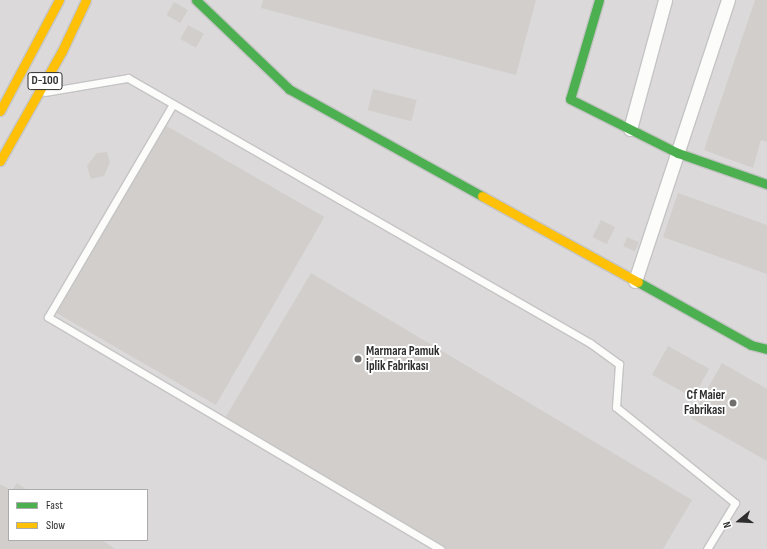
<!DOCTYPE html>
<html>
<head>
<meta charset="utf-8">
<style>
	body { margin:0 }
	#map { position:relative; width:767px; height:549px; overflow:hidden; background:#ece8e4; font-family:"Sofia Sans Condensed",sans-serif }
	div>[style] { position:absolute }
	[style*='--x'] { left:calc(var(--x)*1px); top:calc(var(--y)*1px); width:calc(var(--w)*1px); rotate:calc(var(--a)*1deg) }
	.industrial>* { inset:0; background:#dcd9db }
	.building>* { inset:0; background:#d1cecb; transform-origin:0 0 }
	.roads { filter:drop-shadow(1px 0 #c5c4c5) drop-shadow(-1px 0 #c5c4c5) drop-shadow(0 1px #c5c4c5) drop-shadow(0 -1px #c5c4c5) }
	.lane>* { height:7px; margin:-3.5px; padding:0 3.5px; transform-origin:3.5px; border-radius:3.5px; background:#fcfcfb }
	.street>* { height:13px; margin:-6.5px; padding:0 6.5px; transform-origin:6.5px; border-radius:6.5px; background:#fcfcfb }
	.fast>* { height:9px; margin:-4.5px; padding:0 4.5px; transform-origin:4.5px; border-radius:4.5px; background:#4caf50 }
	.slow>* { height:9px; margin:-4.5px; padding:0 4.5px; transform-origin:4.5px; border-radius:4.5px; background:#ffc107 }
	.dots>* { width:11px; height:11px; translate:-50% -50%; box-sizing:border-box; border:2px solid #fff; border-radius:50% }
	span { translate:-50% -50%; white-space:nowrap; text-align:center; line-height:1.15; -webkit-text-stroke:4px #fff; paint-order:stroke }
	.shield-label span { padding:1px 3px; background:#fff; border:1px solid; border-radius:3px; -webkit-text-stroke-width:0 }
	.shield-label { font-size:12px; color:#2e2e2e; font-weight:700 }
	.poi-label { font-size:13px; color:#2e2e2e; font-weight:700 }
	.left { translate:0 -50%; text-align:left }
	.right { translate:-100% -50%; text-align:right }
	.legend { position:absolute; left:8px; top:489px; width:140px; height:52px; box-sizing:border-box; background:#fff; border:1px solid #ababab; margin:0; padding:5px 7px; list-style:none; font-size:12px; color:#2e2e2e }
	.legend li { display:flex; align-items:center; gap:8px; height:20px }
	.legend b { width:20px; border:1px solid #ababab }
	.north { position:absolute; left:719px; top:501px; width:40px; height:40px; -webkit-text-stroke:3px #fff; paint-order:stroke; rotate:252deg; font-size:11px; font-weight:700; line-height:16px; text-align:center; color:#2e2e2e }
	.north::after { content:''; display:block; margin:auto; width:14px; height:18px; background:#2e2e2e; clip-path:polygon(50% 0,100% 100%,50% 72%,0 100%) }
</style>
</head>
<body>
<div id="map">
	<div class="industrial">
		<i style="clip-path:polygon(evenodd,0 0,767px 0,767px 549px,0 549px,0 0,9px 490px,147px 490px,147px 540px,9px 540px,9px 490px)"></i>
	</div>
	<div class="building">
		<i style="clip-path:polygon(263px 0,536px 0,516px 75px,261px 8px)"></i>
		<i style="clip-path:polygon(755px 0,767px 0,767px 142px,761px 140px,753px 168px,704px 150px)"></i>
		<i style="left:174px;top:2px;width:16px;height:15px;rotate:30deg"></i>
		<i style="left:188px;top:25px;width:18px;height:16px;rotate:29deg"></i>
		<i style="left:373px;top:89px;width:45px;height:22px;rotate:14deg"></i>
		<i style="left:165px;top:125px;width:184px;height:217px;rotate:30deg"></i>
		<i style="clip-path:polygon(107px 152px,110px 162px,104px 176px,91px 179px,87px 166px,97px 153px)"></i>
		<i style="clip-path:polygon(678px 193px,767px 225px,767px 274px,663px 237px)"></i>
		<i style="left:601px;top:220px;width:16px;height:19px;rotate:27deg"></i>
		<i style="left:627px;top:237px;width:13px;height:10px;rotate:23deg"></i>
		<i style="clip-path:polygon(311px 273px,692px 500px,663px 549px,446px 549px,225px 418px)"></i>
		<i style="left:668px;top:346px;width:47px;height:33px;rotate:29deg"></i>
		<i style="clip-path:polygon(722px 363px,767px 389px,767px 461px,691px 418px)"></i>
		<i style="clip-path:polygon(17px 483px,27px 490px,12px 490px)"></i>
		<i style="clip-path:polygon(0 484px,9px 489px,9px 540px,102px 540px,115px 549px,0 549px)"></i>
	</div>
	<div class="roads">
		<div class="lane">
			<i style="--x:45;--y:92;--w:84;--a:-9.6"></i>
			<i style="--x:128;--y:78;--w:533;--a:29.84"></i>
			<i style="--x:590;--y:343;--w:36;--a:36"></i>
			<i style="--x:619;--y:364;--w:43;--a:94"></i>
			<i style="--x:616;--y:407;--w:153;--a:38.9"></i>
			<i style="--x:735;--y:503;--w:54;--a:121.3"></i>
			<i style="--x:173;--y:104;--w:247;--a:120.4"></i>
			<i style="--x:48;--y:317;--w:456;--a:30.6"></i>
		</div>
		<div class="street">
			<i style="--x:630;--y:129;--w:134;--a:-74.8"></i>
			<i style="--x:635;--y:281;--w:296;--a:-71.7"></i>
		</div>
		<div class="fast">
			<i style="--x:196;--y:0;--w:129;--a:43.7"></i>
			<i style="--x:289;--y:89;--w:221;--a:29"></i>
			<i style="--x:599;--y:0;--w:103;--a:106.3"></i>
			<i style="--x:570;--y:99;--w:121;--a:26.6"></i>
			<i style="--x:678;--y:153;--w:94;--a:19.2"></i>
			<i style="--x:638;--y:282;--w:129;--a:29.1"></i>
			<i style="--x:751;--y:345;--w:16;--a:14"></i>
		</div>
		<div class="slow">
			<i style="--x:0;--y:111;--w:126;--a:-62"></i>
			<i style="--x:0;--y:161;--w:126;--a:-60.6"></i>
			<i style="--x:62;--y:51;--w:56;--a:-64.8"></i>
			<i style="--x:482;--y:196;--w:178;--a:28.9"></i>
		</div>
	</div>
	<div class="dots">
		<i style="left:358px;top:359px;background:#706f6e"></i>
		<i style="left:733px;top:403px;background:#706f6e"></i>
	</div>
	<div class="shield-label">
		<span style="left:45px;top:81px">D-100</span>
	</div>
	<div class="poi-label">
		<span class="left" style="left:366px;top:359px">Marmara Pamuk<br>İplik Fabrikası</span>
		<span class="right" style="left:725px;top:403px">Cf Maier<br>Fabrikası</span>
	</div>
	<ul class="legend">
	<li><b style="height:5px;background:#4caf50"></b>Fast</li>
	<li><b style="height:5px;background:#ffc107"></b>Slow</li>
	</ul>
	<div class="north">N</div>
</div>
</body>
</html>
